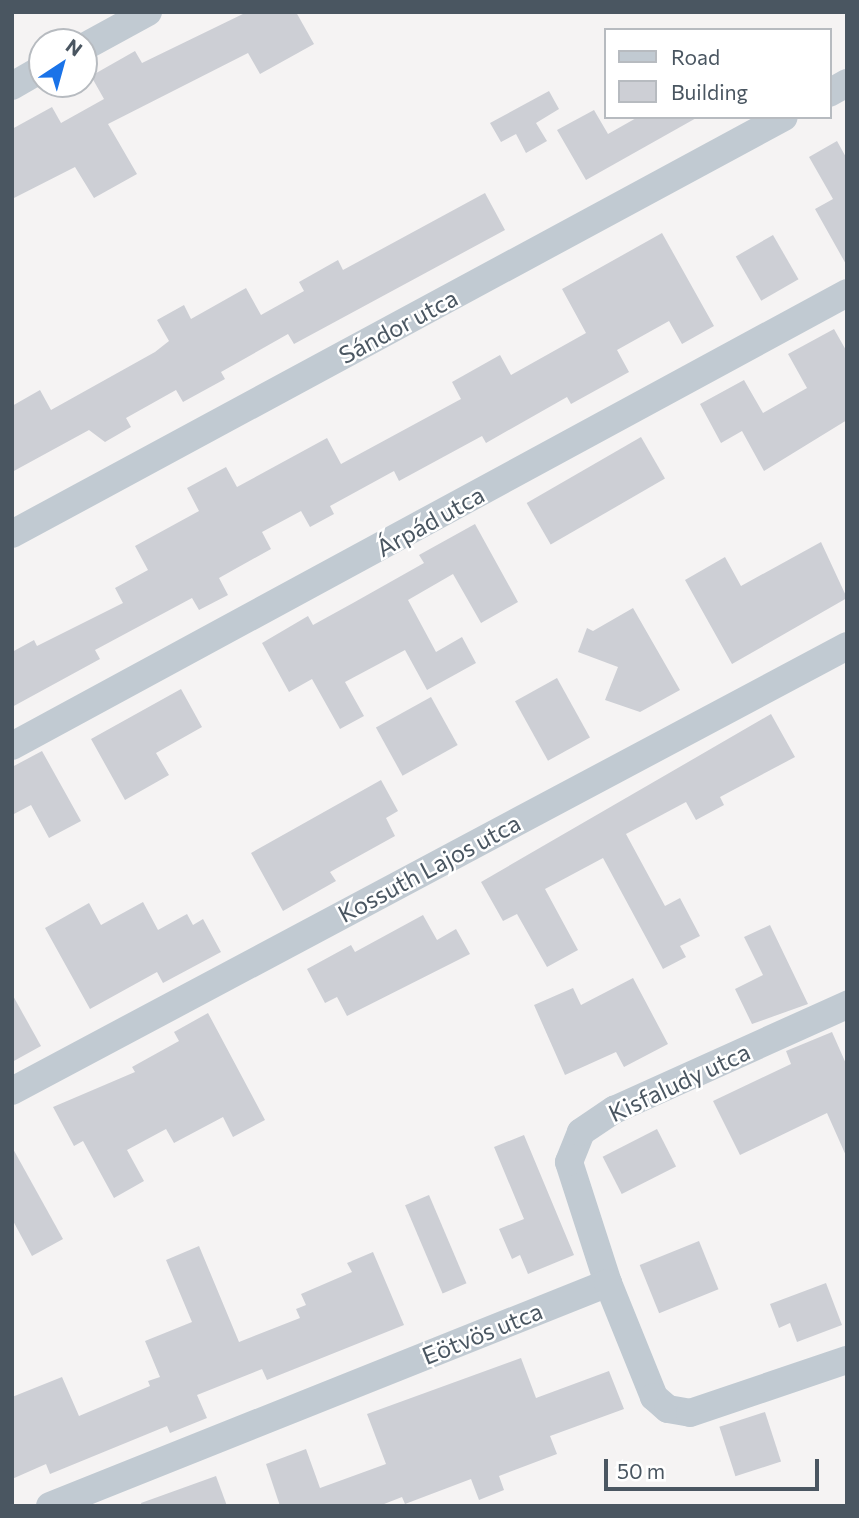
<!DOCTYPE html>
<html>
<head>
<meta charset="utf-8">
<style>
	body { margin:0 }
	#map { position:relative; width:859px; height:1518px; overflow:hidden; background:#f5f3f3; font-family:Commissioner,sans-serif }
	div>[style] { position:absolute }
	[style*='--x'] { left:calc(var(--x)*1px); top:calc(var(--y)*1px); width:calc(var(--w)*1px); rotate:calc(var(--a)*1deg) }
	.building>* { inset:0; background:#cdcfd5; transform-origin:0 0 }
	.minor>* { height:28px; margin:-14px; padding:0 14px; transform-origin:14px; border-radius:14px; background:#c1cad2 }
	span { translate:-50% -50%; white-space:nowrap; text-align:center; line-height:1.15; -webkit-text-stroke:5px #fff; paint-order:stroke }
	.street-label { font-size:24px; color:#4a5661 }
	.frame { position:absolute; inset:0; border:14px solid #4a5661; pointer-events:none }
	.legend { position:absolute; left:604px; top:28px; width:228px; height:91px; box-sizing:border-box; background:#fff; border:2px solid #b7bbc0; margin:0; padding:9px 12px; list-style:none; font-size:21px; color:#4a5661 }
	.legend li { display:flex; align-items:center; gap:14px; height:35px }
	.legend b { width:35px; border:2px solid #b7bbc0 }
	.north { position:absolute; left:28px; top:28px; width:70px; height:70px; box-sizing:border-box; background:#fff; border:2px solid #b7bbc0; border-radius:50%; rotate:36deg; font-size:19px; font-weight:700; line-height:28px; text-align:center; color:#4a5661 }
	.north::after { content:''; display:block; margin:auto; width:24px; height:32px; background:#1a73e8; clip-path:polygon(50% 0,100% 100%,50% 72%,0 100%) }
	.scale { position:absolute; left:604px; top:1459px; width:215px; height:32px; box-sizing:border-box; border:4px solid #4a5661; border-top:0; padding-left:9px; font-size:21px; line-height:24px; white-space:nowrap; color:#4a5661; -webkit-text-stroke:5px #fff; paint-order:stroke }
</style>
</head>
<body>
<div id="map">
	<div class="building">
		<i style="clip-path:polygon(247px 12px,296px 12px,314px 44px,260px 74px,248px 53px,108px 124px,137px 174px,94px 198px,75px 167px,12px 199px,12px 129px,52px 107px,61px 123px,104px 99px,91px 76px,135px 51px,142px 63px)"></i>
		<i style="clip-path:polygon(549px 91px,559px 109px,536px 123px,547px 141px,526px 153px,516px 134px,501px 142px,490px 123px)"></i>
		<i style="clip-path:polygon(594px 110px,608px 134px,638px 117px,698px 117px,586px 180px,557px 130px)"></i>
		<i style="clip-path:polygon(837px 141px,847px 159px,847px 266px,815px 209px,833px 199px,809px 157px)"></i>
		<i style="clip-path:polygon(485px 193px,505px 230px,294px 344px,288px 334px,221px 372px,225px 379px,183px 402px,176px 390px,126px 418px,131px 427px,105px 442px,89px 430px,12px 472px,12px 406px,40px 390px,51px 410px,155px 352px,169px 341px,157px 320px,184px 305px,191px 319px,246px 288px,261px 315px,304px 291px,299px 282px,338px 260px,343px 270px)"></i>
		<i style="clip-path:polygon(662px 233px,714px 326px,682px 344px,669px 321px,617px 350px,629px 372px,571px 404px,567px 397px,486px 443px,482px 436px,399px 481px,394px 471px,330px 506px,334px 514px,310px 527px,301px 511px,262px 532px,271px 549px,219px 578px,228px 595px,199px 610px,192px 598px,95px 650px,100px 659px,12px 707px,12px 652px,34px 640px,37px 646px,123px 603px,115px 588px,148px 570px,135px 546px,199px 511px,187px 488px,226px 467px,237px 487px,327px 438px,341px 464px,461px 399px,452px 382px,500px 355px,511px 375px,586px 333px,562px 289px)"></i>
		<i style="left:773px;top:235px;width:51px;height:43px;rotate:60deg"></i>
		<i style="clip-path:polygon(834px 329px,847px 352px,847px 420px,764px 471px,742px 431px,721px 443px,700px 404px,744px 380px,763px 413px,807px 388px,788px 354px)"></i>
		<i style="left:641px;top:437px;width:48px;height:132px;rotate:60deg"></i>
		<i style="clip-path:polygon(475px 524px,518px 602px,481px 623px,453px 574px,408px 600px,436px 652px,462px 637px,476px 663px,427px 690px,405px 650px,345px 682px,364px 716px,340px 729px,312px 679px,289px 692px,262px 643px,308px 616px,313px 625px,353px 603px,424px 563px,419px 555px)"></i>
		<i style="clip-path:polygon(821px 542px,847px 598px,732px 664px,685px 580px,725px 557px,741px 586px)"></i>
		<i style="clip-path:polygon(633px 608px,680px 690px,640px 712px,605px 700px,618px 667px,578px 652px,587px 628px,593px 631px)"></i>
		<i style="left:557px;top:678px;width:68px;height:48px;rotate:61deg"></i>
		<i style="clip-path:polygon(181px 689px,202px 727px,156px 753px,169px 775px,125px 800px,91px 739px)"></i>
		<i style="left:431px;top:697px;width:55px;height:63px;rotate:61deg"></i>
		<i style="clip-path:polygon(771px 714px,795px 757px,720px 797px,724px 805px,696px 820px,686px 802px,626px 834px,665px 906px,680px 898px,700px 936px,680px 946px,686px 957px,663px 969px,603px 858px,545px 889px,578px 950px,547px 967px,517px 914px,503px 921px,481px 882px)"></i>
		<i style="clip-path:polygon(42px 751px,81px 821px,49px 838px,31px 805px,12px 815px,12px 767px)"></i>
		<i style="clip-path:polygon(381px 780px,398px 811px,386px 818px,395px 836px,330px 872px,336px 881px,283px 911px,251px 853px)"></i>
		<i style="clip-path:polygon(143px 902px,158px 930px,187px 914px,193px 925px,203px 919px,221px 952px,163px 983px,157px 972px,90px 1009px,45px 928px,89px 903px,101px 925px)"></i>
		<i style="clip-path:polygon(423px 915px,437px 940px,456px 929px,470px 954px,347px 1016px,337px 997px,325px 1003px,307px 969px,351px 945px,355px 952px)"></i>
		<i style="clip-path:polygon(770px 925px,808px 1004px,752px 1024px,735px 989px,763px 975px,744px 937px)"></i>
		<i style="clip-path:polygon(633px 978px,668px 1044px,624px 1067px,616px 1052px,565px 1075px,534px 1005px,573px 988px,581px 1005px)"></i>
		<i style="clip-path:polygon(12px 994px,41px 1046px,12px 1062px)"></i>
		<i style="clip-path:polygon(208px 1013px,265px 1120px,233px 1137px,223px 1117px,174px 1143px,166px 1129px,127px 1150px,144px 1181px,114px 1198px,83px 1141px,74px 1146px,53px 1107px,135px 1072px,132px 1067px,179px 1041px,174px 1032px)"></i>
		<i style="clip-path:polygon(832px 1032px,847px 1066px,847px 1158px,827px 1113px,740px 1155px,713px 1101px,791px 1064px,786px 1051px)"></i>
		<i style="left:657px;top:1129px;width:42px;height:61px;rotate:63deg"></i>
		<i style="clip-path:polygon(524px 1135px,574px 1255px,528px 1274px,520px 1255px,512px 1259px,499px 1229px,524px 1219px,494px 1147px)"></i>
		<i style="clip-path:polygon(12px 1147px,63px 1239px,32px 1256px,12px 1219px)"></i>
		<i style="left:429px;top:1195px;width:96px;height:26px;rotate:67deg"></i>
		<i style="left:699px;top:1241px;width:52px;height:64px;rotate:68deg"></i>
		<i style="clip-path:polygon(199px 1246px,239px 1342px,300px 1318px,296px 1309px,306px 1305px,301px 1294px,352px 1272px,347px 1263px,373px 1252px,404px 1325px,267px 1380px,262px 1369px,197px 1395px,207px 1418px,170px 1433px,167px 1426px,50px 1474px,46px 1464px,12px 1479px,12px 1397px,62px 1377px,79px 1416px,150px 1386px,148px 1381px,160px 1377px,145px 1341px,192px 1322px,166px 1260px)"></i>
		<i style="clip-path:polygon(826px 1283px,842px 1325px,797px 1342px,790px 1323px,779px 1328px,770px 1304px)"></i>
		<i style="clip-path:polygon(521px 1358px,536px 1398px,609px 1371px,624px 1409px,550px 1436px,557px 1454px,499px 1476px,504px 1490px,479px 1500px,471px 1479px,405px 1504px,402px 1497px,379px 1506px,280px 1506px,266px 1464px,306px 1449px,320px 1488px,386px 1464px,367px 1414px)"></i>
		<i style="left:765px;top:1412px;width:52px;height:48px;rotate:72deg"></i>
		<i style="clip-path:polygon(216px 1476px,227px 1506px,142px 1506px,141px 1503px)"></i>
	</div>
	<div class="minor">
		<i style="--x:84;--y:47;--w:73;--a:-28.7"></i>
		<i style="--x:12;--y:86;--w:34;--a:-30"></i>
		<i style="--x:829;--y:93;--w:21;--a:-29"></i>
		<i style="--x:12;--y:534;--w:877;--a:-28.38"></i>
		<i style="--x:12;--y:746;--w:950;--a:-28.48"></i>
		<i style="--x:12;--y:1091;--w:946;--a:-28.05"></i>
		<i style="--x:608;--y:1283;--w:127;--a:-107.9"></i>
		<i style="--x:569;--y:1162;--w:32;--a:-68"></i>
		<i style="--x:581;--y:1132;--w:40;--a:-34"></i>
		<i style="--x:614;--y:1110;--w:256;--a:-24.3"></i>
		<i style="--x:50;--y:1506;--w:601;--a:-21.78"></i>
		<i style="--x:608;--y:1283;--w:123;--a:68"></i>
		<i style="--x:654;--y:1397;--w:18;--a:41"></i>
		<i style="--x:668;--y:1409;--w:22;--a:10"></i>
		<i style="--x:690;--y:1413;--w:166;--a:-18.7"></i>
	</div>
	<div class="street-label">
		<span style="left:398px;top:326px;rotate:-28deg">Sándor utca</span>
		<span style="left:430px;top:521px;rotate:-29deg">Árpád utca</span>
		<span style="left:429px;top:868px;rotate:-28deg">Kossuth Lajos utca</span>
		<span style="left:679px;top:1082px;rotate:-25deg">Kisfaludy utca</span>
		<span style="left:482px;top:1333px;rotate:-22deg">Eötvös utca</span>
	</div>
	<div class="frame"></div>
	<ul class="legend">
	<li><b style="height:9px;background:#c1cad2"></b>Road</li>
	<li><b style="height:19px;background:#cdcfd5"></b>Building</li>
	</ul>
	<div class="north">N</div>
	<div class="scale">50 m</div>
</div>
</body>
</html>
